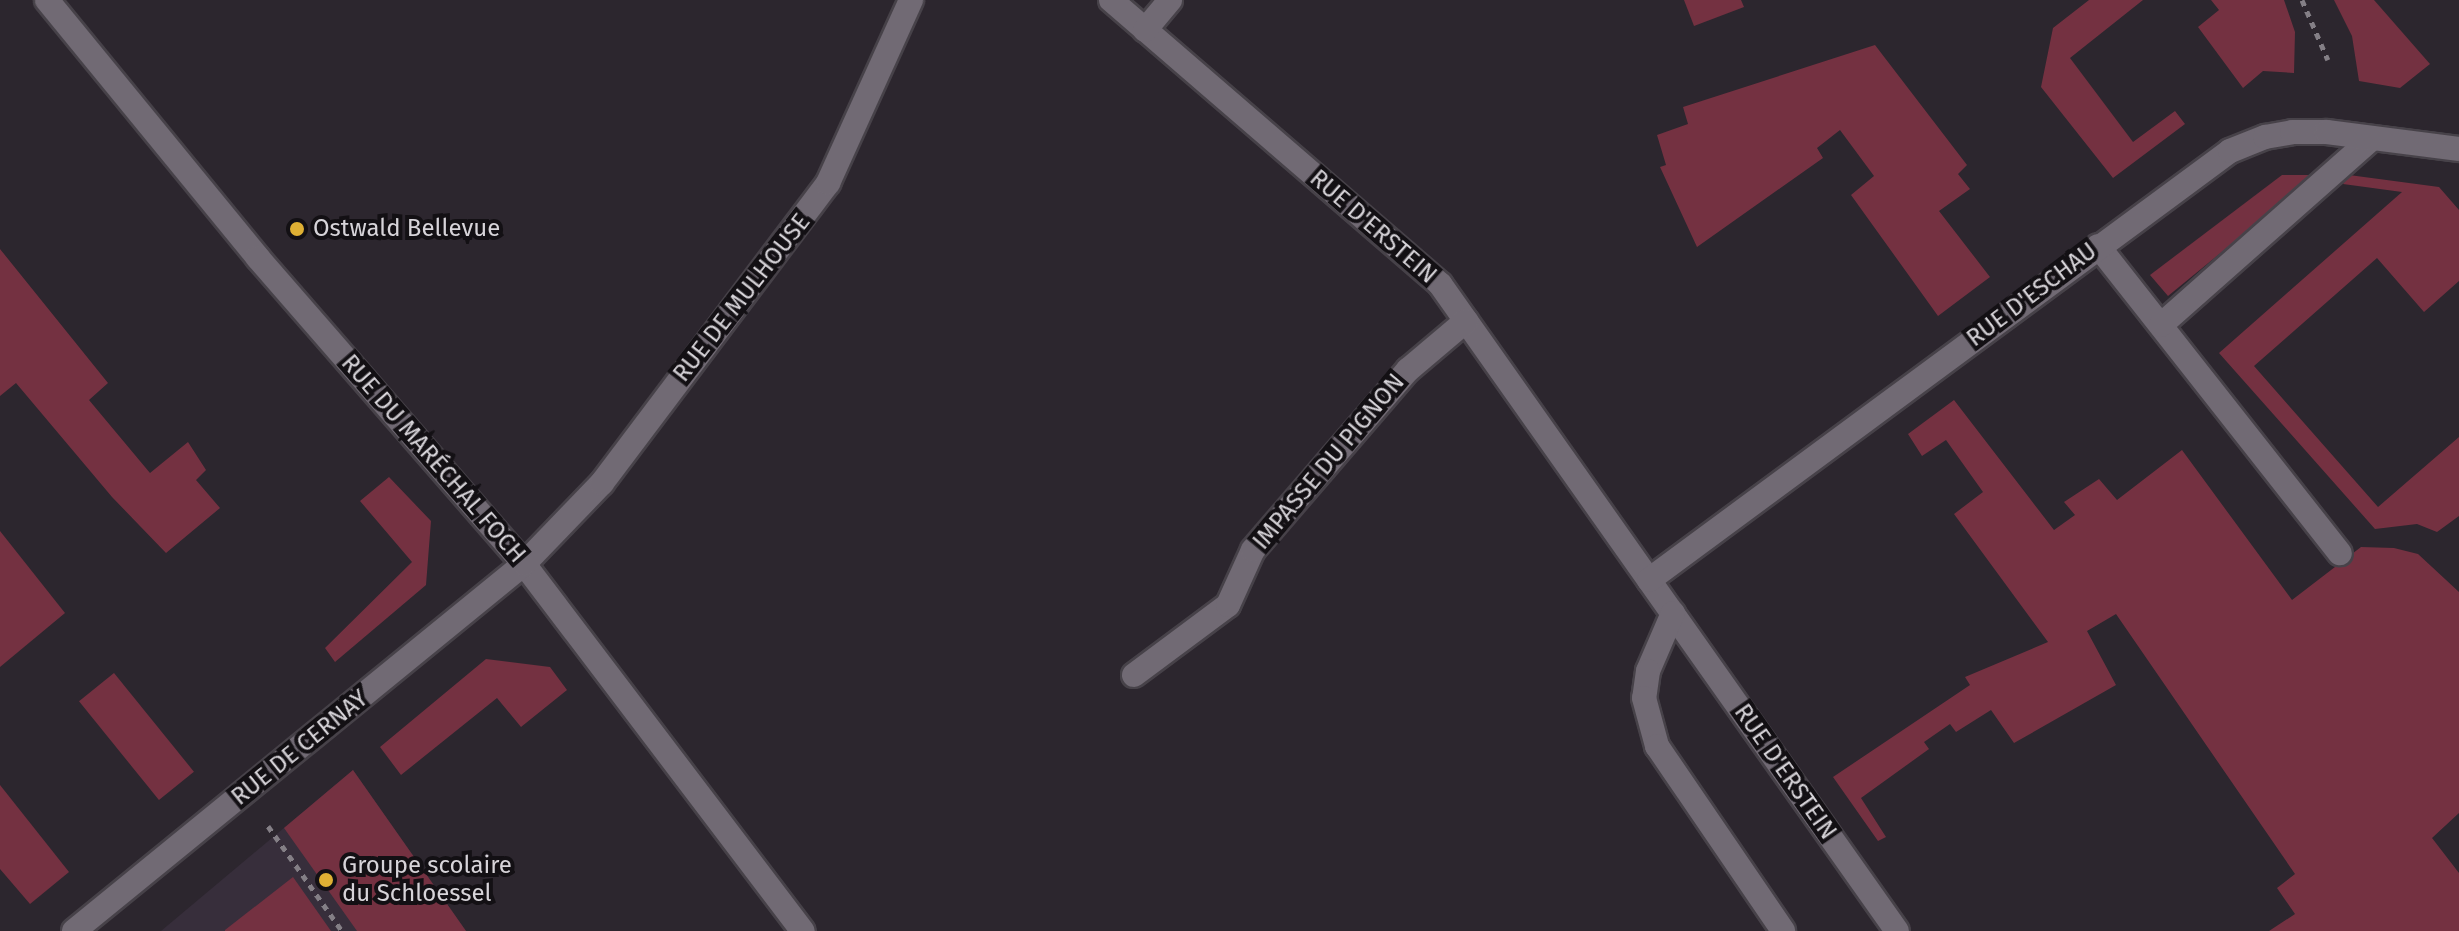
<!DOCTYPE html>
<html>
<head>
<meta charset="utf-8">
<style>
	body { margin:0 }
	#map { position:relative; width:2459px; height:931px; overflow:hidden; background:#2c262e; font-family:"Fira Sans",sans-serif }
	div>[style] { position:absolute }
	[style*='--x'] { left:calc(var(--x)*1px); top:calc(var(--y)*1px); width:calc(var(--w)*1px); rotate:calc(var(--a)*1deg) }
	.built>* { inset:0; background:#372e3b }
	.green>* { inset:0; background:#743141; transform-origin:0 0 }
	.path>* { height:5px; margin-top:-2.5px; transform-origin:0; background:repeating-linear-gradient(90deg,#847f86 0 6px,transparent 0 12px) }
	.roads { filter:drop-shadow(2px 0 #474249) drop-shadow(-2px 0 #474249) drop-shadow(0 2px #474249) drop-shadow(0 -2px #474249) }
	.minor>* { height:24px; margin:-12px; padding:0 12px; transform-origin:12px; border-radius:12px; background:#716a74 }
	.dots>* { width:22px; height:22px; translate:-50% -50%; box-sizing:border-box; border:4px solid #131014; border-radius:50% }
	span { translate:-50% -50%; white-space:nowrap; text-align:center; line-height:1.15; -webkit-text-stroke:8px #131014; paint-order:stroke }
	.street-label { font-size:24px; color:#d7d4d9 }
	.poi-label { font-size:24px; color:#d7d4d9 }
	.left { translate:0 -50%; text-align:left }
</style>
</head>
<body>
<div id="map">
	<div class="built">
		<i style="clip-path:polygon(353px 770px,466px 931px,161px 931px)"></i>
	</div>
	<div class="green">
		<i style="clip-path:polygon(1684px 0,1741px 0,1744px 7px,1694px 26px)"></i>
		<i style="clip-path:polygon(2089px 0,2143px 0,2070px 58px,2133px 142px,2175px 111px,2185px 124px,2113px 178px,2041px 87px,2053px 28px)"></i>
		<i style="clip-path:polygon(2211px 0,2284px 0,2295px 32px,2294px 73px,2263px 71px,2243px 88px,2198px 27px,2219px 10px)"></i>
		<i style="clip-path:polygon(2334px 0,2374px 0,2430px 64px,2400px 88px,2359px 81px,2352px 36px)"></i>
		<i style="clip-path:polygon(1875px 45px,1967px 165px,1958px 174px,1970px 189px,1939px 211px,1990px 277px,1938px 316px,1851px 195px,1874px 176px,1840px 130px,1817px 148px,1823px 158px,1697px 247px,1660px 167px,1666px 165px,1657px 135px,1688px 124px,1683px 107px)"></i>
		<i style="clip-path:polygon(2282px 175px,2316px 175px,2168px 296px,2150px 275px)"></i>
		<i style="clip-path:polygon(2349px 175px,2439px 187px,2459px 210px,2459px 281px,2424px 312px,2377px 258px,2254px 366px,2378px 507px,2459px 437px,2459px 516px,2437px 532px,2417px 524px,2375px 529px,2219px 353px,2402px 192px,2343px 184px)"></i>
		<i style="clip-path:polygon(0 249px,108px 383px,89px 400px,150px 473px,188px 442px,206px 470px,196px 480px,220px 508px,166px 553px,112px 497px,16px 383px,0 396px)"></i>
		<i style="clip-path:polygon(1954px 400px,2054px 530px,2075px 515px,2064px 502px,2099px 479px,2117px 500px,2182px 450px,2292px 600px,2361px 547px,2394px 548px,2418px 554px,2459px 592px,2459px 813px,2432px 838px,2459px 873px,2459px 931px,2269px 931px,2295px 914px,2277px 888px,2295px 874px,2116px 614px,2087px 631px,2116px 685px,2014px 743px,1991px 710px,1956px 732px,1950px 724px,1924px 742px,1929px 749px,1861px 798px,1886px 837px,1878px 841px,1833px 777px,1970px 685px,1965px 677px,2048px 642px,1954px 514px,1983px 492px,1946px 440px,1922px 456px,1908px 434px)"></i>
		<i style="clip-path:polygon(389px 477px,431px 521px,426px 585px,335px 662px,325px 648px,412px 562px,360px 501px)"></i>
		<i style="clip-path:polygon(0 531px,65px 613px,0 667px)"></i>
		<i style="clip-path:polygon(486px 659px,550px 667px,567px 690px,521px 727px,497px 698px,401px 775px,380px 747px)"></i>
		<i style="left:114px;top:673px;width:127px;height:45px;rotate:51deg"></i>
		<i style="clip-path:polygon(353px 770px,466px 931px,357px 931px,284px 828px)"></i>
		<i style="clip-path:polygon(0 785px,69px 872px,30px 904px,0 869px)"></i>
		<i style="clip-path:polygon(293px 877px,331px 931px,225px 931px,225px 930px)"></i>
	</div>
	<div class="path">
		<i style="--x:2302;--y:0;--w:65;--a:66.6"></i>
		<i style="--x:268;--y:826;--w:128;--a:54.8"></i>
	</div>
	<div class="roads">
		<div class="minor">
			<i style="--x:47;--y:0;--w:333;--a:50.7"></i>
			<i style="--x:258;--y:258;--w:405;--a:49"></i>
			<i style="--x:524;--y:564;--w:461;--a:52.8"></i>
			<i style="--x:1111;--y:0;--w:435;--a:40.8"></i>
			<i style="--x:1440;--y:284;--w:792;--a:54.77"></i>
			<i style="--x:1145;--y:30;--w:39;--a:-50"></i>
			<i style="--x:2098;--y:246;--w:391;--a:51.8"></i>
			<i style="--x:2161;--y:325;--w:282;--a:-41.5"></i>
			<i style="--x:1649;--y:580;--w:722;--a:-36.44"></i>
			<i style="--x:2230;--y:151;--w:38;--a:-22"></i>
			<i style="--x:2265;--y:137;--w:27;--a:-10"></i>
			<i style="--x:2292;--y:132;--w:35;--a:0"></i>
			<i style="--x:2327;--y:132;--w:133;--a:7.3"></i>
			<i style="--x:1673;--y:613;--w:63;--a:113.3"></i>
			<i style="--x:1648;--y:671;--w:27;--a:98"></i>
			<i style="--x:1644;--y:698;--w:50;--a:74.8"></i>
			<i style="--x:1657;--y:746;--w:224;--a:55.7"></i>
			<i style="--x:1134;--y:675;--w:117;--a:-36.7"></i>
			<i style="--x:1228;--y:605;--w:60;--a:-65.6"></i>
			<i style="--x:1253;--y:550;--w:238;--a:-49.3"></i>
			<i style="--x:1408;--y:370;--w:76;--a:-40.2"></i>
			<i style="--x:74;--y:931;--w:581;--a:-39.2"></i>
			<i style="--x:524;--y:564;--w:112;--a:-46.1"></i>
			<i style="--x:602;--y:483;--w:376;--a:-53"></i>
			<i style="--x:828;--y:183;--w:201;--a:-65.6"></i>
		</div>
	</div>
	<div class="dots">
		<i style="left:297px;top:229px;background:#dfb034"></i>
		<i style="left:326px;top:880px;background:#dfb034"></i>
	</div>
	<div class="street-label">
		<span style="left:1373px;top:227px;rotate:41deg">RUE D'ERSTEIN</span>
		<span style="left:2032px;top:295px;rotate:-37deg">RUE D'ESCHAU</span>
		<span style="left:742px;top:298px;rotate:-52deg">RUE DE MULHOUSE</span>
		<span style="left:433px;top:459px;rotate:49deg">RUE DU MARÉCHAL FOCH</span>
		<span style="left:1329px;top:462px;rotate:-50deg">IMPASSE DU PIGNON</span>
		<span style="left:300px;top:748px;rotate:-39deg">RUE DE CERNAY</span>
		<span style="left:1785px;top:772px;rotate:55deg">RUE D'ERSTEIN</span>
	</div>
	<div class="poi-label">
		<span class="left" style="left:313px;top:229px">Ostwald Bellevue</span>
		<span class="left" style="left:342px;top:880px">Groupe scolaire<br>du Schloessel</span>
	</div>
</div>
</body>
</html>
